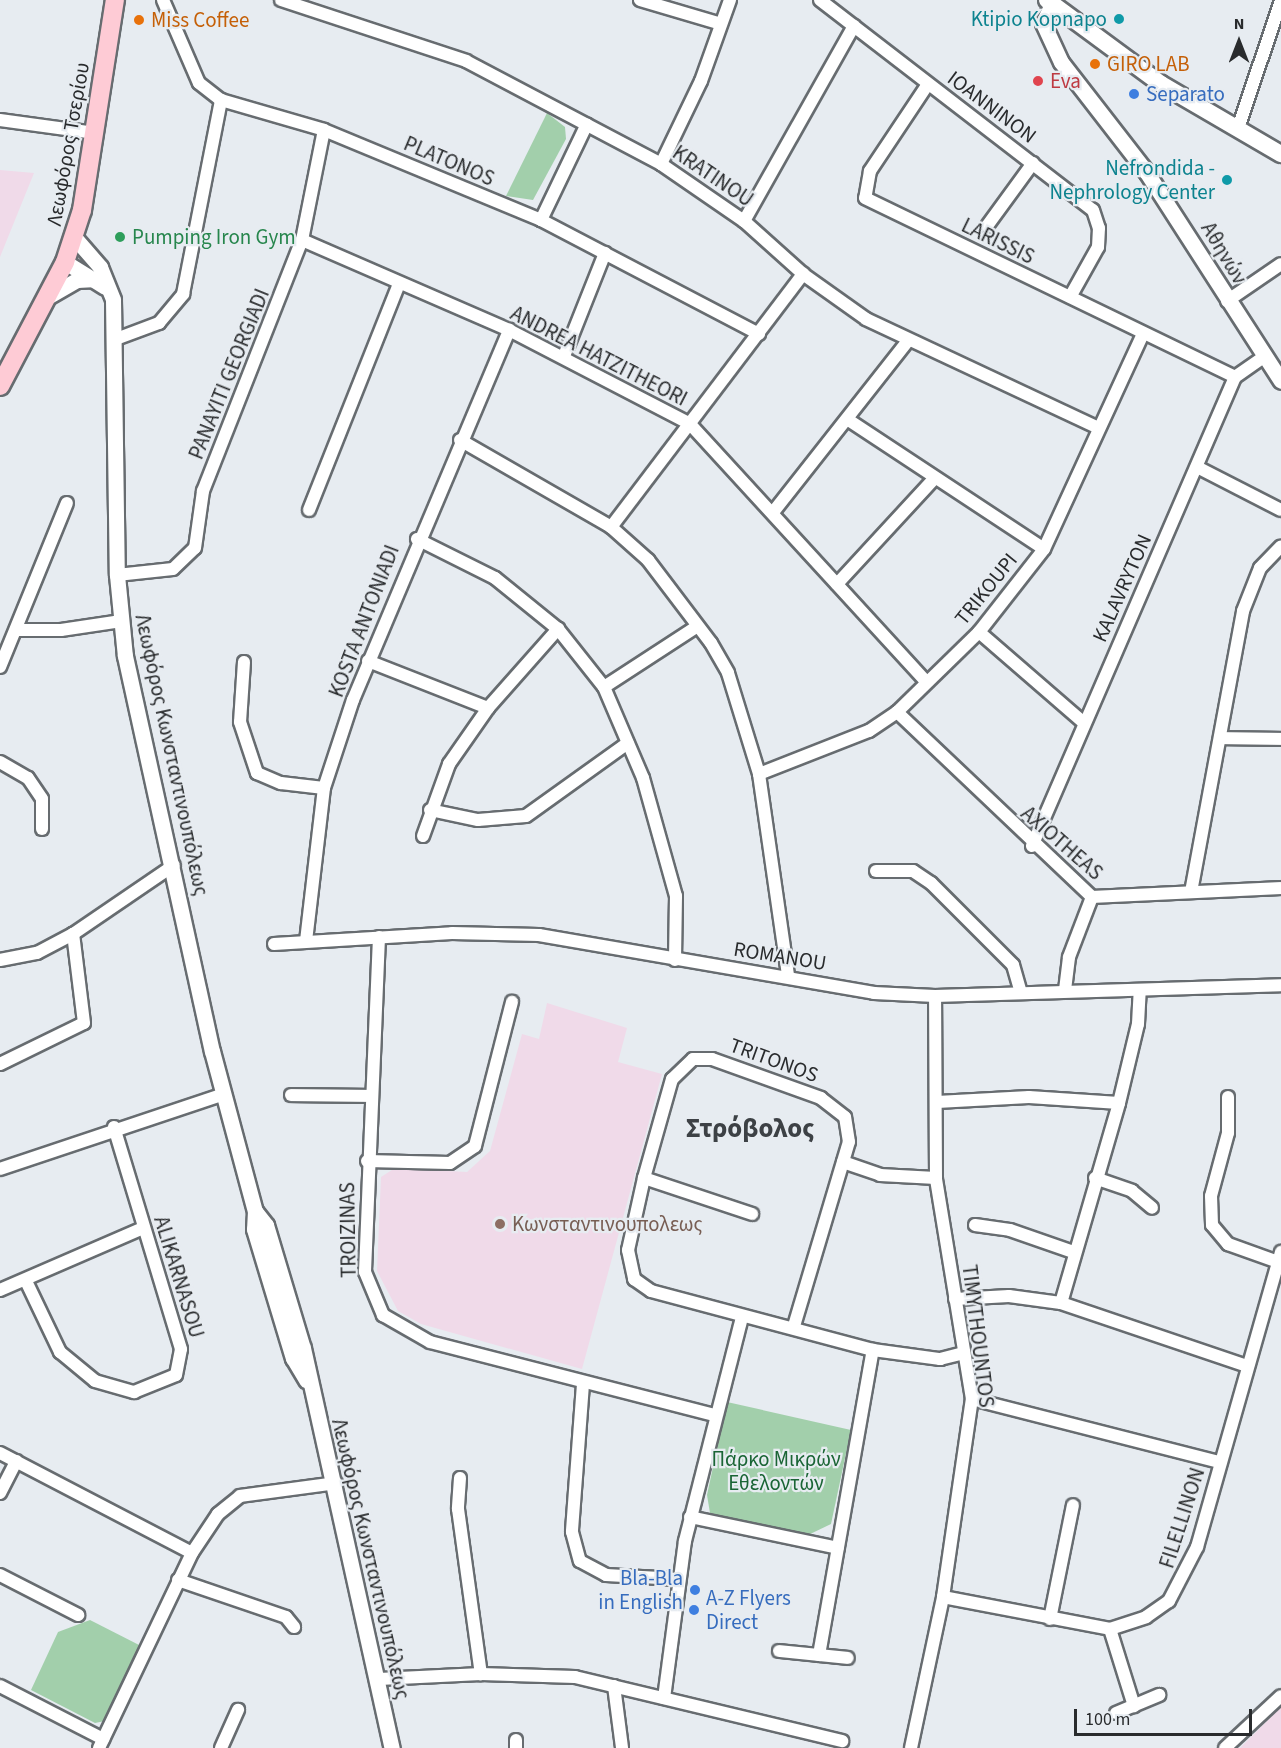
<!DOCTYPE html>
<html>
<head>
<meta charset="utf-8">
<style>
	body { margin:0 }
	#map { position:relative; width:1281px; height:1748px; overflow:hidden; background:#e7ecf1; font-family:"Source Sans 3",sans-serif }
	div>[style] { position:absolute }
	[style*='--x'] { left:calc(var(--x)*1px); top:calc(var(--y)*1px); width:calc(var(--w)*1px); rotate:calc(var(--a)*1deg) }
	.education>* { inset:0; background:#f0dae9 }
	.green>* { inset:0; background:#a2cfab }
	.roads { filter:drop-shadow(2px 0 #676c70) drop-shadow(-2px 0 #676c70) drop-shadow(0 2px #676c70) drop-shadow(0 -2px #676c70) }
	.minor>* { height:12px; margin:-6px; padding:0 6px; transform-origin:6px; border-radius:6px; background:#fff }
	.tertiary>* { height:15px; margin:-7.5px; padding:0 7.5px; transform-origin:7.5px; border-radius:7.5px; background:#fff }
	.secondary>* { height:16px; margin:-8px; padding:0 8px; transform-origin:8px; border-radius:8px; background:#fff }
	.primary>* { height:18px; margin:-9px; padding:0 9px; transform-origin:9px; border-radius:9px; background:#fecbd5 }
	.dots>* { width:16px; height:16px; translate:-50% -50%; box-sizing:border-box; border:3px solid #e7ecf1; border-radius:50% }
	span { translate:-50% -50%; white-space:nowrap; text-align:center; line-height:1.15; -webkit-text-stroke:4.5px #e7ecf1; paint-order:stroke }
	.culture-label { font-size:21px; color:#0d838f }
	.right { translate:-100% -50%; text-align:right }
	.food-label { font-size:21px; color:#c56008 }
	.left { translate:0 -50%; text-align:left }
	.health-label { font-size:21px; color:#be3a42 }
	.shop-label { font-size:21px; color:#366cbe }
	.street-label { font-size:21px; color:#292b2d }
	.leisure-label { font-size:21px; color:#27864d }
	.education-label { font-size:21px; color:#785e54 }
	.park-label { font-size:21px; color:#1a6535 }
	.district-label { font-size:27px; color:#3d4145; font-weight:700 }
	.north { position:absolute; left:1209px; top:12px; width:60px; height:60px; -webkit-text-stroke:4px #e7ecf1; paint-order:stroke; rotate:0deg; font-size:16px; font-weight:700; line-height:24px; text-align:center; color:#292b2d }
	.north::after { content:''; display:block; margin:auto; width:21px; height:27px; background:#292b2d; clip-path:polygon(50% 0,100% 100%,50% 72%,0 100%) }
	.scale { position:absolute; left:1074px; top:1709px; width:178px; height:27px; box-sizing:border-box; border:3px solid #292b2d; border-top:0; padding-left:8px; font-size:18px; line-height:21px; white-space:nowrap; color:#292b2d; -webkit-text-stroke:4px #e7ecf1; paint-order:stroke }
</style>
</head>
<body>
<div id="map">
	<div class="education">
		<i style="clip-path:polygon(0 170px,34px 173px,0 257px)"></i>
		<i style="clip-path:polygon(547px 1003px,627px 1028px,618px 1062px,662px 1074px,582px 1369px,421px 1324px,398px 1311px,377px 1271px,381px 1177px,395px 1168px,467px 1172px,490px 1151px,522px 1034px,539px 1039px)"></i>
		<i style="clip-path:polygon(1281px 1707px,1281px 1748px,1240px 1748px)"></i>
	</div>
	<div class="green">
		<i style="clip-path:polygon(547px 113px,565px 127px,566px 139px,533px 200px,506px 196px)"></i>
		<i style="clip-path:polygon(727px 1402px,851px 1430px,831px 1524px,806px 1536px,710px 1513px,707px 1495px)"></i>
		<i style="clip-path:polygon(90px 1620px,143px 1647px,110px 1720px,95px 1723px,31px 1690px,58px 1632px)"></i>
	</div>
	<div class="roads">
		<div class="minor">
			<i style="--x:163;--y:0;--w:90;--a:66.6"></i>
			<i style="--x:199;--y:83;--w:28;--a:38"></i>
			<i style="--x:221;--y:100;--w:107;--a:16.2"></i>
			<i style="--x:324;--y:130;--w:235;--a:22.5"></i>
			<i style="--x:541;--y:220;--w:246;--a:27.6"></i>
			<i style="--x:281;--y:0;--w:195;--a:18.2"></i>
			<i style="--x:466;--y:61;--w:221;--a:27.8"></i>
			<i style="--x:661;--y:164;--w:101;--a:34.5"></i>
			<i style="--x:744;--y:221;--w:79;--a:41.9"></i>
			<i style="--x:803;--y:274;--w:77;--a:35.5"></i>
			<i style="--x:866;--y:319;--w:257;--a:25.1"></i>
			<i style="--x:640;--y:0;--w:84;--a:16.5"></i>
			<i style="--x:820;--y:0;--w:344;--a:37.6"></i>
			<i style="--x:1093;--y:210;--w:19;--a:72"></i>
			<i style="--x:1099;--y:228;--w:19;--a:93"></i>
			<i style="--x:1098;--y:247;--w:57;--a:119.2"></i>
			<i style="--x:928;--y:84;--w:105;--a:123.7"></i>
			<i style="--x:870;--y:171;--w:27;--a:100"></i>
			<i style="--x:865;--y:198;--w:411;--a:25.8"></i>
			<i style="--x:0;--y:120;--w:96;--a:7.8"></i>
			<i style="--x:1238;--y:128;--w:134;--a:-71.3"></i>
			<i style="--x:661;--y:164;--w:92;--a:-64.3"></i>
			<i style="--x:701;--y:81;--w:86;--a:-70.3"></i>
			<i style="--x:541;--y:220;--w:106;--a:-64.4"></i>
			<i style="--x:744;--y:221;--w:224;--a:-60.6"></i>
			<i style="--x:987;--y:226;--w:78;--a:-53.9"></i>
			<i style="--x:302;--y:240;--w:226;--a:23.5"></i>
			<i style="--x:509;--y:330;--w:204;--a:27.4"></i>
			<i style="--x:690;--y:424;--w:350;--a:47.5"></i>
			<i style="--x:1227;--y:301;--w:65;--a:-34.4"></i>
			<i style="--x:116;--y:339;--w:46;--a:-20.4"></i>
			<i style="--x:159;--y:323;--w:38;--a:-50"></i>
			<i style="--x:183;--y:294;--w:198;--a:-78.9"></i>
			<i style="--x:564;--y:356;--w:111;--a:-68.3"></i>
			<i style="--x:850;--y:421;--w:232;--a:33.4"></i>
			<i style="--x:460;--y:440;--w:174;--a:29.9"></i>
			<i style="--x:611;--y:527;--w:50;--a:41.7"></i>
			<i style="--x:648;--y:560;--w:104;--a:52.8"></i>
			<i style="--x:711;--y:643;--w:34;--a:60"></i>
			<i style="--x:728;--y:673;--w:106;--a:72.9"></i>
			<i style="--x:759;--y:774;--w:204;--a:81.8"></i>
			<i style="--x:1197;--y:467;--w:94;--a:27.1"></i>
			<i style="--x:309;--y:510;--w:243;--a:-68.3"></i>
			<i style="--x:774;--y:511;--w:216;--a:-51.8"></i>
			<i style="--x:611;--y:527;--w:318;--a:-52.8"></i>
			<i style="--x:417;--y:539;--w:87;--a:26.6"></i>
			<i style="--x:495;--y:578;--w:81;--a:39"></i>
			<i style="--x:558;--y:629;--w:74;--a:51.6"></i>
			<i style="--x:604;--y:687;--w:99;--a:66.8"></i>
			<i style="--x:643;--y:778;--w:123;--a:74.4"></i>
			<i style="--x:676;--y:896;--w:64;--a:90.9"></i>
			<i style="--x:117;--y:575;--w:56;--a:-6.1"></i>
			<i style="--x:173;--y:569;--w:30;--a:-44"></i>
			<i style="--x:195;--y:548;--w:58;--a:-82"></i>
			<i style="--x:203;--y:491;--w:270;--a:-68.5"></i>
			<i style="--x:302;--y:240;--w:112;--a:-78.7"></i>
			<i style="--x:837;--y:584;--w:142;--a:-47.3"></i>
			<i style="--x:16;--y:630;--w:45;--a:0"></i>
			<i style="--x:61;--y:630;--w:61;--a:-8.5"></i>
			<i style="--x:979;--y:632;--w:139;--a:40.9"></i>
			<i style="--x:368;--y:661;--w:129;--a:21.4"></i>
			<i style="--x:244;--y:662;--w:60;--a:93.8"></i>
			<i style="--x:240;--y:722;--w:54;--a:71.6"></i>
			<i style="--x:257;--y:773;--w:26;--a:23"></i>
			<i style="--x:281;--y:783;--w:43;--a:6.6"></i>
			<i style="--x:0;--y:667;--w:177;--a:-67.8"></i>
			<i style="--x:604;--y:687;--w:110;--a:-33.1"></i>
			<i style="--x:897;--y:712;--w:269;--a:43.5"></i>
			<i style="--x:1092;--y:897;--w:189;--a:-2.7"></i>
			<i style="--x:1220;--y:738;--w:61;--a:0.9"></i>
			<i style="--x:0;--y:762;--w:32;--a:30"></i>
			<i style="--x:28;--y:778;--w:25;--a:56"></i>
			<i style="--x:42;--y:799;--w:30;--a:90"></i>
			<i style="--x:759;--y:774;--w:118;--a:-21.4"></i>
			<i style="--x:869;--y:731;--w:34;--a:-34"></i>
			<i style="--x:897;--y:712;--w:115;--a:-44.3"></i>
			<i style="--x:979;--y:632;--w:105;--a:-51.9"></i>
			<i style="--x:1044;--y:549;--w:237;--a:-65.3"></i>
			<i style="--x:430;--y:810;--w:49;--a:11.8"></i>
			<i style="--x:478;--y:820;--w:48;--a:-4.8"></i>
			<i style="--x:526;--y:816;--w:125;--a:-35.6"></i>
			<i style="--x:423;--y:836;--w:77;--a:-70.1"></i>
			<i style="--x:449;--y:764;--w:68;--a:-55.1"></i>
			<i style="--x:488;--y:708;--w:106;--a:-48.5"></i>
			<i style="--x:1032;--y:846;--w:511;--a:-66.6"></i>
			<i style="--x:1235;--y:377;--w:33;--a:-35"></i>
			<i style="--x:876;--y:871;--w:37;--a:0"></i>
			<i style="--x:913;--y:871;--w:22;--a:34"></i>
			<i style="--x:931;--y:883;--w:116;--a:45"></i>
			<i style="--x:1013;--y:965;--w:25;--a:74"></i>
			<i style="--x:1191;--y:892;--w:286;--a:-79.5"></i>
			<i style="--x:1243;--y:611;--w:46;--a:-68.4"></i>
			<i style="--x:1260;--y:568;--w:30;--a:-46"></i>
			<i style="--x:379;--y:937;--w:335;--a:92.4"></i>
			<i style="--x:365;--y:1272;--w:47;--a:67.3"></i>
			<i style="--x:383;--y:1315;--w:54;--a:29.9"></i>
			<i style="--x:430;--y:1342;--w:294;--a:14.4"></i>
			<i style="--x:306;--y:941;--w:154;--a:-83.3"></i>
			<i style="--x:324;--y:788;--w:93;--a:-71.8"></i>
			<i style="--x:353;--y:700;--w:402;--a:-67.1"></i>
			<i style="--x:274;--y:944;--w:178;--a:-3.5"></i>
			<i style="--x:452;--y:933;--w:87;--a:1.3"></i>
			<i style="--x:539;--y:935;--w:340;--a:9.8"></i>
			<i style="--x:874;--y:993;--w:61;--a:2.8"></i>
			<i style="--x:935;--y:996;--w:346;--a:-1.8"></i>
			<i style="--x:0;--y:960;--w:38;--a:-11"></i>
			<i style="--x:37;--y:953;--w:41;--a:-27.8"></i>
			<i style="--x:73;--y:934;--w:122;--a:-34.3"></i>
			<i style="--x:1065;--y:990;--w:33;--a:-83"></i>
			<i style="--x:1069;--y:957;--w:64;--a:-69"></i>
			<i style="--x:0;--y:1064;--w:93;--a:-26"></i>
			<i style="--x:84;--y:1023;--w:90;--a:-97"></i>
			<i style="--x:291;--y:1095;--w:79;--a:0.7"></i>
			<i style="--x:1228;--y:1097;--w:36;--a:90"></i>
			<i style="--x:1228;--y:1133;--w:65;--a:105.1"></i>
			<i style="--x:1211;--y:1196;--w:29;--a:88"></i>
			<i style="--x:1212;--y:1225;--w:25;--a:50"></i>
			<i style="--x:1228;--y:1244;--w:53;--a:19.8"></i>
			<i style="--x:937;--y:1102;--w:92;--a:-3.1"></i>
			<i style="--x:1029;--y:1097;--w:90;--a:3.8"></i>
			<i style="--x:367;--y:1161;--w:83;--a:1.4"></i>
			<i style="--x:450;--y:1163;--w:30;--a:-34"></i>
			<i style="--x:475;--y:1146;--w:149;--a:-75.6"></i>
			<i style="--x:843;--y:1162;--w:39;--a:19"></i>
			<i style="--x:880;--y:1175;--w:56;--a:3.1"></i>
			<i style="--x:0;--y:1169;--w:236;--a:-18.5"></i>
			<i style="--x:644;--y:1178;--w:114;--a:18.4"></i>
			<i style="--x:1095;--y:1178;--w:39;--a:19"></i>
			<i style="--x:1132;--y:1191;--w:26;--a:40"></i>
			<i style="--x:975;--y:1225;--w:35;--a:8"></i>
			<i style="--x:1010;--y:1230;--w:67;--a:19.2"></i>
			<i style="--x:26;--y:1281;--w:79;--a:64.4"></i>
			<i style="--x:60;--y:1352;--w:45;--a:39.6"></i>
			<i style="--x:95;--y:1381;--w:41;--a:15.8"></i>
			<i style="--x:134;--y:1392;--w:45;--a:-22"></i>
			<i style="--x:176;--y:1375;--w:26;--a:-79"></i>
			<i style="--x:181;--y:1349;--w:232;--a:-106.8"></i>
			<i style="--x:0;--y:1290;--w:156;--a:-23.4"></i>
			<i style="--x:955;--y:1299;--w:54;--a:-3.2"></i>
			<i style="--x:1009;--y:1296;--w:52;--a:7.7"></i>
			<i style="--x:1061;--y:1303;--w:196;--a:18.7"></i>
			<i style="--x:1061;--y:1303;--w:208;--a:-73.8"></i>
			<i style="--x:1119;--y:1103;--w:81;--a:-76.5"></i>
			<i style="--x:1138;--y:1024;--w:33;--a:-87"></i>
			<i style="--x:794;--y:1326;--w:192;--a:-73.4"></i>
			<i style="--x:849;--y:1142;--w:25;--a:-99"></i>
			<i style="--x:845;--y:1117;--w:31;--a:-142"></i>
			<i style="--x:821;--y:1098;--w:116;--a:-160.3"></i>
			<i style="--x:712;--y:1059;--w:19;--a:180"></i>
			<i style="--x:693;--y:1059;--w:29;--a:136"></i>
			<i style="--x:672;--y:1079;--w:103;--a:105.8"></i>
			<i style="--x:644;--y:1178;--w:74;--a:102.5"></i>
			<i style="--x:628;--y:1250;--w:30;--a:78"></i>
			<i style="--x:634;--y:1279;--w:21;--a:35"></i>
			<i style="--x:651;--y:1291;--w:230;--a:14.9"></i>
			<i style="--x:873;--y:1350;--w:68;--a:7.7"></i>
			<i style="--x:940;--y:1359;--w:21;--a:-14"></i>
			<i style="--x:583;--y:1384;--w:148;--a:94.3"></i>
			<i style="--x:572;--y:1532;--w:30;--a:75"></i>
			<i style="--x:580;--y:1561;--w:30;--a:28"></i>
			<i style="--x:606;--y:1575;--w:72;--a:3.2"></i>
			<i style="--x:972;--y:1399;--w:256;--a:14.3"></i>
			<i style="--x:0;--y:1453;--w:216;--a:27.5"></i>
			<i style="--x:460;--y:1478;--w:31;--a:94"></i>
			<i style="--x:458;--y:1509;--w:167;--a:82.1"></i>
			<i style="--x:0;--y:1493;--w:36;--a:-63"></i>
			<i style="--x:690;--y:1517;--w:151;--a:11.8"></i>
			<i style="--x:0;--y:1575;--w:88;--a:27.1"></i>
			<i style="--x:178;--y:1580;--w:114;--a:18.9"></i>
			<i style="--x:286;--y:1617;--w:13;--a:51"></i>
			<i style="--x:943;--y:1597;--w:170;--a:10.8"></i>
			<i style="--x:1110;--y:1629;--w:38;--a:-18"></i>
			<i style="--x:1146;--y:1617;--w:28;--a:-35"></i>
			<i style="--x:1169;--y:1601;--w:61;--a:-62.6"></i>
			<i style="--x:1197;--y:1547;--w:307;--a:-74.1"></i>
			<i style="--x:1050;--y:1619;--w:116;--a:-78.6"></i>
			<i style="--x:1110;--y:1629;--w:81;--a:72.7"></i>
			<i style="--x:779;--y:1651;--w:69;--a:5.8"></i>
			<i style="--x:819;--y:1655;--w:310;--a:-80"></i>
			<i style="--x:379;--y:1679;--w:102;--a:-2.8"></i>
			<i style="--x:481;--y:1674;--w:94;--a:1.8"></i>
			<i style="--x:575;--y:1677;--w:275;--a:13.5"></i>
			<i style="--x:0;--y:1686;--w:116;--a:27.2"></i>
			<i style="--x:614;--y:1686;--w:63;--a:82.6"></i>
			<i style="--x:664;--y:1698;--w:158;--a:-82.4"></i>
			<i style="--x:685;--y:1541;--w:231;--a:-75.7"></i>
			<i style="--x:1116;--y:1713;--w:47;--a:-22.7"></i>
			<i style="--x:516;--y:1740;--w:8;--a:90"></i>
			<i style="--x:99;--y:1748;--w:216;--a:-64.5"></i>
			<i style="--x:192;--y:1553;--w:47;--a:-56.3"></i>
			<i style="--x:218;--y:1514;--w:28;--a:-39"></i>
			<i style="--x:240;--y:1496;--w:97;--a:-7.7"></i>
			<i style="--x:221;--y:1748;--w:42;--a:-65.9"></i>
			<i style="--x:911;--y:1748;--w:154;--a:-78"></i>
			<i style="--x:943;--y:1597;--w:200;--a:-81.7"></i>
			<i style="--x:972;--y:1399;--w:224;--a:-99.3"></i>
			<i style="--x:936;--y:1178;--w:182;--a:-90.3"></i>
			<i style="--x:1225;--y:1748;--w:76;--a:-42.9"></i>
		</div>
		<div class="tertiary">
			<i style="--x:1052;--y:4;--w:21;--a:115"></i>
			<i style="--x:1043;--y:23;--w:43;--a:65.2"></i>
			<i style="--x:1061;--y:62;--w:140;--a:52.2"></i>
			<i style="--x:1147;--y:173;--w:247;--a:57.2"></i>
			<i style="--x:74;--y:237;--w:40;--a:49"></i>
			<i style="--x:100;--y:267;--w:35;--a:68"></i>
			<i style="--x:113;--y:300;--w:275;--a:89.2"></i>
			<i style="--x:117;--y:575;--w:81;--a:84.4"></i>
			<i style="--x:125;--y:656;--w:404;--a:77.6"></i>
			<i style="--x:212;--y:1051;--w:166;--a:75"></i>
			<i style="--x:255;--y:1211;--w:18;--a:93"></i>
			<i style="--x:254;--y:1229;--w:135;--a:73.2"></i>
			<i style="--x:293;--y:1358;--w:26;--a:59"></i>
			<i style="--x:65;--y:262;--w:47;--a:32"></i>
			<i style="--x:49;--y:296;--w:32;--a:-30"></i>
			<i style="--x:77;--y:280;--w:19;--a:-3"></i>
			<i style="--x:255;--y:1211;--w:18;--a:52"></i>
			<i style="--x:266;--y:1225;--w:128;--a:73.3"></i>
			<i style="--x:303;--y:1348;--w:410;--a:77.5"></i>
		</div>
		<div class="secondary">
			<i style="--x:1047;--y:0;--w:142;--a:36.4"></i>
			<i style="--x:1161;--y:84;--w:139;--a:30.3"></i>
		</div>
		<div class="primary">
			<i style="--x:0;--y:386;--w:140;--a:-62.3"></i>
			<i style="--x:65;--y:262;--w:55;--a:-71.9"></i>
			<i style="--x:82;--y:210;--w:213;--a:-81.1"></i>
		</div>
	</div>
	<div class="dots">
		<i style="left:1119px;top:19px;background:#0f9aa8"></i>
		<i style="left:139px;top:20px;background:#e8710a"></i>
		<i style="left:1095px;top:64px;background:#e8710a"></i>
		<i style="left:1038px;top:81px;background:#e0444e"></i>
		<i style="left:1134px;top:94px;background:#3f7fe0"></i>
		<i style="left:1227px;top:180px;background:#0f9aa8"></i>
		<i style="left:120px;top:237px;background:#2e9e5b"></i>
		<i style="left:500px;top:1224px;background:#8d6e63"></i>
		<i style="left:695px;top:1590px;background:#3f7fe0"></i>
		<i style="left:694px;top:1610px;background:#3f7fe0"></i>
	</div>
	<div class="culture-label">
		<span class="right" style="left:1107px;top:19px">Ktipio Kopnapo</span>
		<span class="right" style="left:1215px;top:180px">Nefrondida -<br>Nephrology Center</span>
	</div>
	<div class="food-label">
		<span class="left" style="left:151px;top:20px">Miss Coffee</span>
		<span class="left" style="left:1107px;top:64px">GIRO LAB</span>
	</div>
	<div class="health-label">
		<span class="left" style="left:1050px;top:81px">Eva</span>
	</div>
	<div class="shop-label">
		<span class="left" style="left:1146px;top:94px">Separato</span>
		<span class="right" style="left:683px;top:1590px">Bla-Bla<br>in English</span>
		<span class="left" style="left:706px;top:1610px">A-Z Flyers<br>Direct</span>
	</div>
	<div class="street-label">
		<span style="left:992px;top:107px;rotate:37deg">IOANNINON</span>
		<span style="left:68px;top:144px;rotate:-80deg">Λεωφόρος Τσερίου</span>
		<span style="left:449px;top:161px;rotate:23deg">PLATONOS</span>
		<span style="left:713px;top:176px;rotate:34deg">KRATINOU</span>
		<span style="left:998px;top:241px;rotate:26deg">LARISSIS</span>
		<span style="left:1224px;top:253px;rotate:59deg">Αθηνών</span>
		<span style="left:599px;top:356px;rotate:27deg">ANDREA HATZITHEORI</span>
		<span style="left:229px;top:374px;rotate:-68deg">PANAYITI GEORGIADI</span>
		<span style="left:1122px;top:588px;rotate:-66deg">KALAVRYTON</span>
		<span style="left:986px;top:589px;rotate:-51deg">TRIKOUPI</span>
		<span style="left:364px;top:621px;rotate:-69deg">KOSTA ANTONIADI</span>
		<span style="left:172px;top:755px;rotate:78deg">Λεωφόρος Κωνσταντινουπόλεως</span>
		<span style="left:1062px;top:843px;rotate:41deg">AXIOTHEAS</span>
		<span style="left:780px;top:956px;rotate:9deg">ROMANOU</span>
		<span style="left:774px;top:1060px;rotate:20deg">TRITONOS</span>
		<span style="left:348px;top:1230px;rotate:-91deg">TROIZINAS</span>
		<span style="left:179px;top:1277px;rotate:73deg">ALIKARNASOU</span>
		<span style="left:978px;top:1336px;rotate:83deg">TIMYTHOUNTOS</span>
		<span style="left:1182px;top:1518px;rotate:-72deg">FILELLINON</span>
		<span style="left:371px;top:1559px;rotate:77deg">Λεωφόρος Κωνσταντινουπόλεως</span>
	</div>
	<div class="leisure-label">
		<span class="left" style="left:132px;top:237px">Pumping Iron Gym</span>
	</div>
	<div class="education-label">
		<span class="left" style="left:512px;top:1224px">Κωνσταντινουπολεως</span>
	</div>
	<div class="park-label">
		<span style="left:776px;top:1471px">Πάρκο Μικρών<br>Εθελοντών</span>
	</div>
	<div class="district-label">
		<span style="left:750px;top:1129px">Στρόβολος</span>
	</div>
	<div class="north">N</div>
	<div class="scale">100 m</div>
</div>
</body>
</html>
